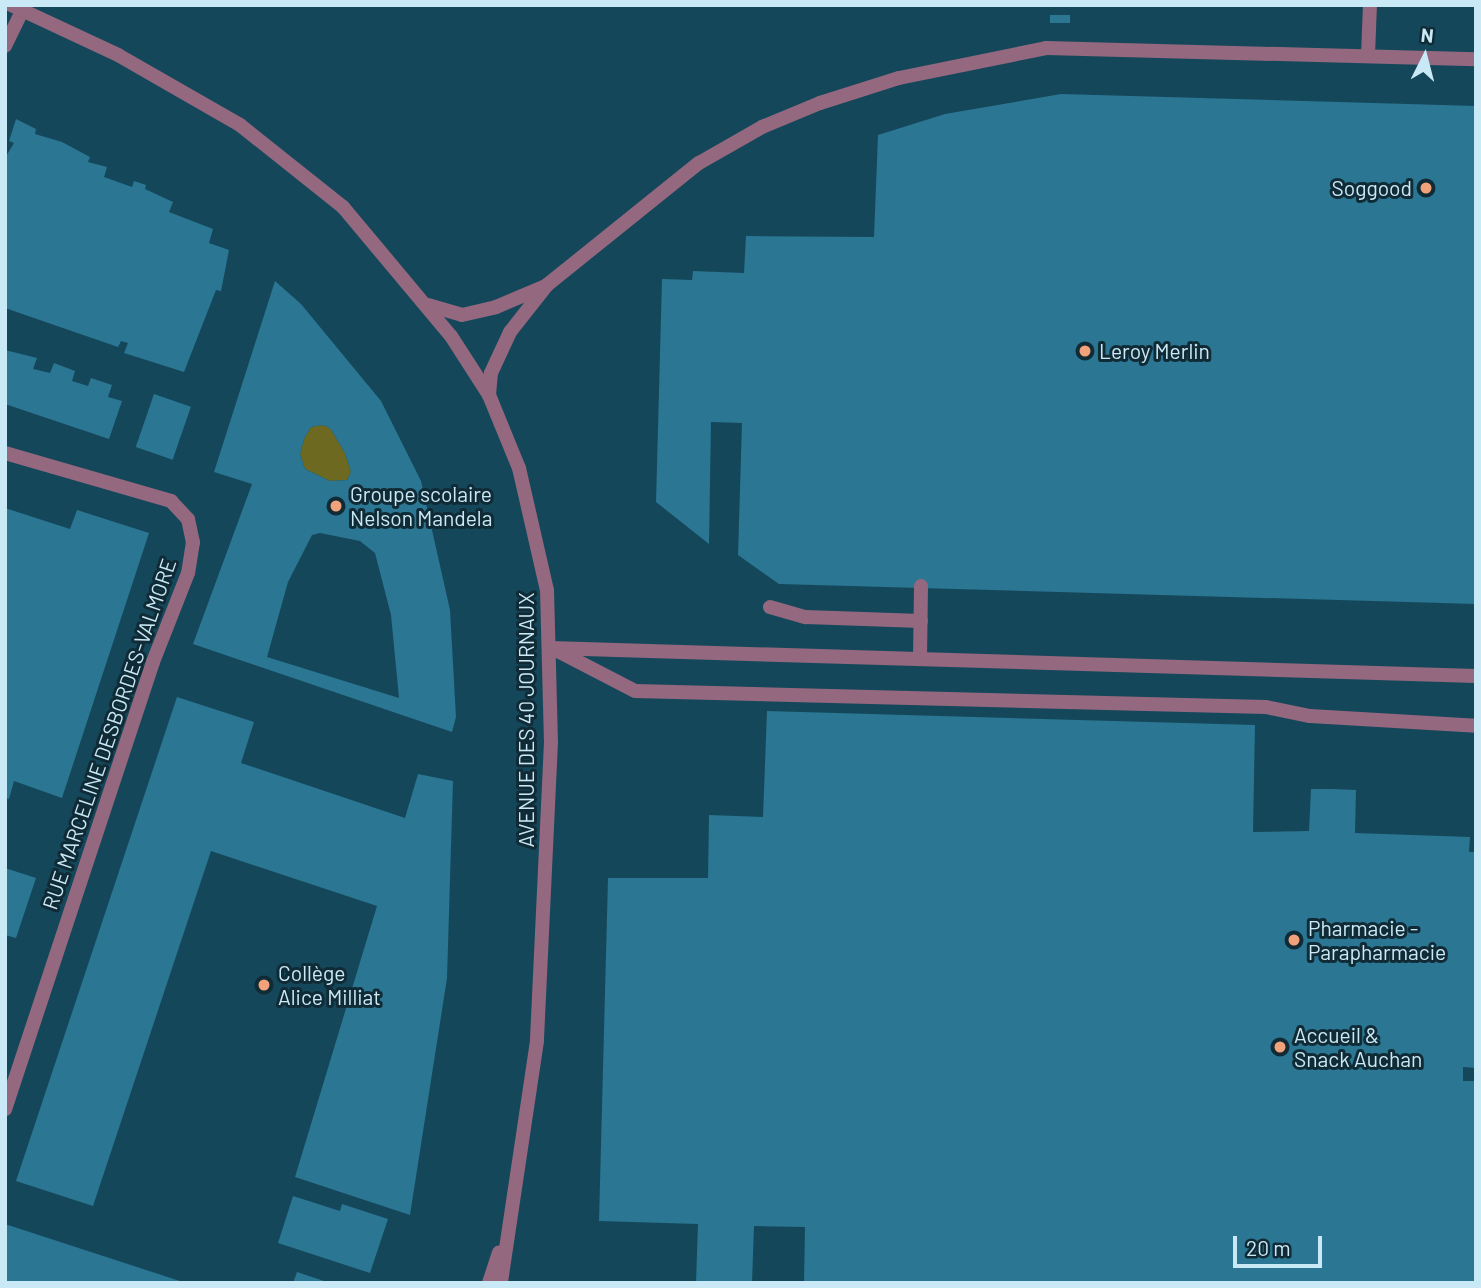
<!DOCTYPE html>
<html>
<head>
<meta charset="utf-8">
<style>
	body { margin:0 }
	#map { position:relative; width:1481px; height:1288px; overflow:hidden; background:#15475a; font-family:Barlow,sans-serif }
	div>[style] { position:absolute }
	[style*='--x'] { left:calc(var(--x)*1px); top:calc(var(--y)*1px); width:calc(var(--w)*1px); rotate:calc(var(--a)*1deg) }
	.green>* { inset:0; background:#6d6921 }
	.building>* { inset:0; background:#2a7693; transform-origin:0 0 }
	.service>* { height:14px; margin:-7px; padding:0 7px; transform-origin:7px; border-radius:7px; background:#94687f }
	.minor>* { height:14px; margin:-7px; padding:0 7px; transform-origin:7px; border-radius:7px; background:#94687f }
	.tertiary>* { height:14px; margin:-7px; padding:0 7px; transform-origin:7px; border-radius:7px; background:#94687f }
	.dots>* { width:19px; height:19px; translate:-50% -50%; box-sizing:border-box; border:4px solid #102b36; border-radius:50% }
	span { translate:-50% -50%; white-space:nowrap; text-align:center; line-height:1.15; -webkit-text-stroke:6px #102b36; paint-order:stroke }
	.poi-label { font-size:21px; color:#cae9f7 }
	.right { translate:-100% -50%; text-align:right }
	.left { translate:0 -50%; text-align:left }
	.street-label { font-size:21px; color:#cae9f7 }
	.frame { position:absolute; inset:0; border:7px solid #cae9f7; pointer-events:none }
	.north { position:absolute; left:1390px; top:21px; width:70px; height:70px; -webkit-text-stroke:5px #102b36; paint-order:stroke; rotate:6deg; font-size:19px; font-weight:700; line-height:28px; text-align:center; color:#cae9f7 }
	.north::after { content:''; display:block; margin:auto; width:24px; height:32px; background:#cae9f7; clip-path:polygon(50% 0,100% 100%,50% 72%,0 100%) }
	.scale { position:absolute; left:1233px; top:1236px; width:89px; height:32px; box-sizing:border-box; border:4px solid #cae9f7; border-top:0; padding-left:9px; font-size:21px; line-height:24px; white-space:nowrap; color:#cae9f7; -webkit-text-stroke:5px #102b36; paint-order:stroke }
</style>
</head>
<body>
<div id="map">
	<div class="green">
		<i style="clip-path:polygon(322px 425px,330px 428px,345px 453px,351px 472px,347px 480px,330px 481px,305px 469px,300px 454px,304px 439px,311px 427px)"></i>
	</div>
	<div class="building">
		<i style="left:1050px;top:15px;width:20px;height:8px"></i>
		<i style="clip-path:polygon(1061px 94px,1476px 106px,1476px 604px,779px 584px,738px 555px,742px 423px,711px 422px,709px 544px,656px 502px,662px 279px,692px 280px,693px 271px,744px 273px,746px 236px,874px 237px,878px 135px,945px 114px)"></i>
		<i style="clip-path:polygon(16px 119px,36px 129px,35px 134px,62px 142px,90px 157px,88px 162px,107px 167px,104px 177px,132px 187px,134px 181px,146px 185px,145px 189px,173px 202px,169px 212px,213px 229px,209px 243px,229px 250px,221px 291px,216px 290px,184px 372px,124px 353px,128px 343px,121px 341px,118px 347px,5px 308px,5px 158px,14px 143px,9px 141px)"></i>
		<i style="clip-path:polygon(evenodd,275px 281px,301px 304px,381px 401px,421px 481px,450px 610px,456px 717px,452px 732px,193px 644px,252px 484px,214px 472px,275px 281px,322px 425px,330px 428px,345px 453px,351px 472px,347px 480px,330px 481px,305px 469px,300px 454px,304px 439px,311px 427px,322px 425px,275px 281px,320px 533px,360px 541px,375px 553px,391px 615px,399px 698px,267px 657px,288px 582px,312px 535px,320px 533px)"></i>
		<i style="clip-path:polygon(5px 350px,37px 358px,33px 369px,50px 373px,54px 363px,75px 371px,72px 381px,88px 386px,91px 378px,112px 385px,108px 397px,122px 401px,109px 439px,5px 404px)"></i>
		<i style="left:154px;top:394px;width:39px;height:56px;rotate:19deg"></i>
		<i style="clip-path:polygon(5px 508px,70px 529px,77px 510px,149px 533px,62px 798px,14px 781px,9px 799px,5px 798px)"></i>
		<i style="clip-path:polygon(177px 697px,254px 722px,241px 763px,405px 818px,418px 774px,453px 781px,447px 978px,410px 1215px,295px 1177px,377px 906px,211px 851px,93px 1206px,16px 1181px)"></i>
		<i style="clip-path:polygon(767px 711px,1255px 725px,1253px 832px,1309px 831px,1311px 789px,1333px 789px,1356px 790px,1355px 833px,1470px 837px,1469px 852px,1476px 852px,1476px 1068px,1463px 1067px,1463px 1081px,1476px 1081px,1476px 1283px,804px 1283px,805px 1227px,754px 1226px,752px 1283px,696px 1283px,698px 1224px,599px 1221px,608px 878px,708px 878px,709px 815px,763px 817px)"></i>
		<i style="clip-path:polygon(5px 868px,36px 878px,16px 938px,5px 935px)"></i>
		<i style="clip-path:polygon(293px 1196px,340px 1211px,342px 1204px,388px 1219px,370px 1273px,278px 1243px)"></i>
		<i style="clip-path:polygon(5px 1224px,183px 1282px,183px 1283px,5px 1283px)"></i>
		<i style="clip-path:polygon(297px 1272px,327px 1282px,327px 1283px,293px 1283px)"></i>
	</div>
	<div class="service">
		<i style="--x:1368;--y:56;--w:51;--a:-87.8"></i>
		<i style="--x:770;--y:607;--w:37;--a:16"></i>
		<i style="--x:806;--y:617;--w:115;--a:2"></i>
		<i style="--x:552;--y:648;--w:93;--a:27.4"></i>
		<i style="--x:635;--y:691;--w:631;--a:1.45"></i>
		<i style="--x:1266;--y:707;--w:45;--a:11.6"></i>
		<i style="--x:1310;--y:716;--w:166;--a:3.4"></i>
		<i style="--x:920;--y:658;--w:72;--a:-89.2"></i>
	</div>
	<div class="minor">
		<i style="--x:5;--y:46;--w:39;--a:-64"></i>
		<i style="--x:428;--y:305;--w:35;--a:16"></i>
		<i style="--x:462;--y:315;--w:35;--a:-13"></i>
		<i style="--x:496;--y:307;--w:54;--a:-22.8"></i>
		<i style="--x:489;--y:395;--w:22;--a:-85"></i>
		<i style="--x:491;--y:373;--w:45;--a:-65.1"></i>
		<i style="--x:510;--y:332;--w:60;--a:-51.8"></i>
		<i style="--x:547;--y:285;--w:195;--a:-38.8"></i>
		<i style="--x:699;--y:163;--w:73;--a:-29.7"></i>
		<i style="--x:762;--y:127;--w:63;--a:-22.5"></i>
		<i style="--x:820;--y:103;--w:83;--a:-17.6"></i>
		<i style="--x:899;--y:78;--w:150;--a:-11.5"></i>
		<i style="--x:1046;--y:48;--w:430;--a:1.5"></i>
		<i style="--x:5;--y:453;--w:173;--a:16.1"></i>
		<i style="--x:171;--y:501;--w:25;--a:47"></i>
		<i style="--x:188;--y:519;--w:24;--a:78"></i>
		<i style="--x:193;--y:542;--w:31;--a:99"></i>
		<i style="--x:188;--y:573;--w:96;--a:111.5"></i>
		<i style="--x:153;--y:662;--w:471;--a:108.3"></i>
		<i style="--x:551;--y:648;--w:925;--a:1.73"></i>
	</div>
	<div class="tertiary">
		<i style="--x:11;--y:5;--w:118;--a:25"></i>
		<i style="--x:118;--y:55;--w:141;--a:29.8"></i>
		<i style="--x:240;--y:125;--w:132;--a:38.5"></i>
		<i style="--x:343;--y:207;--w:168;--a:50.1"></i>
		<i style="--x:451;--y:336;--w:70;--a:57.2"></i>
		<i style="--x:489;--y:395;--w:79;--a:67.7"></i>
		<i style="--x:519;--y:468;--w:125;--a:77.1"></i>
		<i style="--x:547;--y:590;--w:152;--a:88.5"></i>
		<i style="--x:551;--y:742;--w:299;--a:92.7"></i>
		<i style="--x:537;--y:1041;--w:245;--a:98.5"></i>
		<i style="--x:489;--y:1283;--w:32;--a:-72"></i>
	</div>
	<div class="dots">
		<i style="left:1426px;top:188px;background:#f1a27b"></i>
		<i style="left:1085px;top:351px;background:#f1a27b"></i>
		<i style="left:336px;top:506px;background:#f1a27b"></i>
		<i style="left:1294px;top:940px;background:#f1a27b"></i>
		<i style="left:264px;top:985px;background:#f1a27b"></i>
		<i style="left:1280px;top:1047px;background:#f1a27b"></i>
	</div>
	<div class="poi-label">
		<span class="right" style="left:1412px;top:188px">Soggood</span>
		<span class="left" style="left:1099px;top:351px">Leroy Merlin</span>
		<span class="left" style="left:350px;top:506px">Groupe scolaire<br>Nelson Mandela</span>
		<span class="left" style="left:1308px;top:940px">Pharmacie -<br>Parapharmacie</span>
		<span class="left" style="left:278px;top:985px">Collège<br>Alice Milliat</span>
		<span class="left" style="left:1294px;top:1047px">Accueil &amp;<br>Snack Auchan</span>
	</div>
	<div class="street-label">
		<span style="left:526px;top:720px;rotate:-90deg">AVENUE DES 40 JOURNAUX</span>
		<span style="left:109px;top:734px;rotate:-71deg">RUE MARCELINE DESBORDES-VALMORE</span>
	</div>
	<div class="frame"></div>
	<div class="north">N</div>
	<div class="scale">20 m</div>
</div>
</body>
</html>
